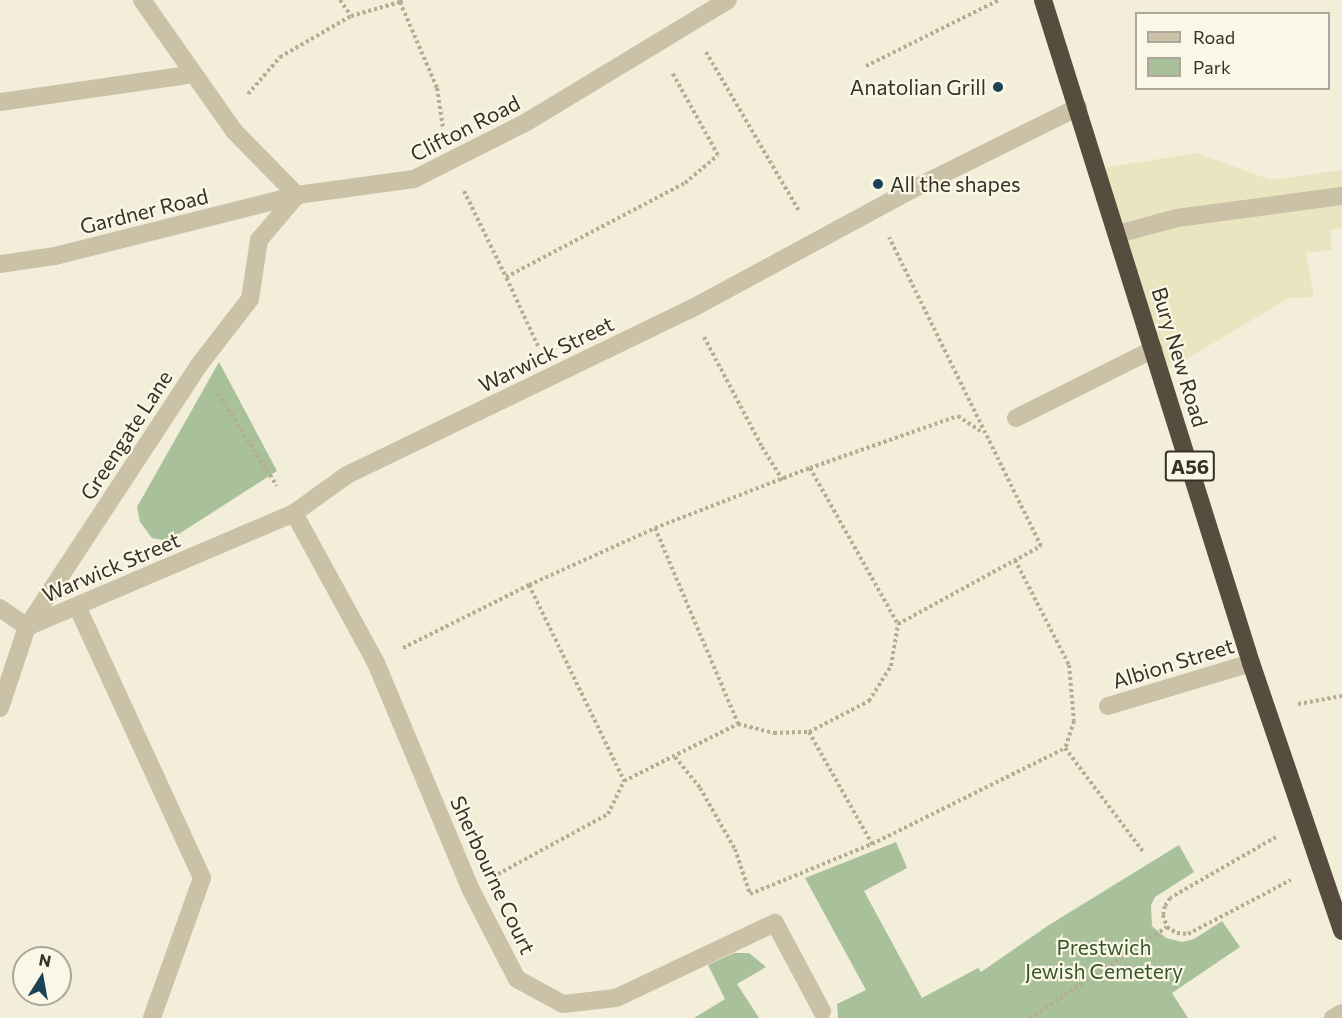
<!DOCTYPE html>
<html>
<head>
<meta charset="utf-8">
<style>
	body { margin:0 }
	#map { position:relative; width:1342px; height:1018px; overflow:hidden; background:#f2eeda; font-family:Commissioner,sans-serif }
	div>[style] { position:absolute }
	[style*='--x'] { left:calc(var(--x)*1px); top:calc(var(--y)*1px); width:calc(var(--w)*1px); rotate:calc(var(--a)*1deg) }
	.green>* { inset:0; background:#a8c19a }
	.plaza>* { inset:0; background:#eae4c0 }
	.path>* { height:4px; margin-top:-2px; transform-origin:0; background:repeating-linear-gradient(90deg,#b6ac90 0 3px,transparent 0 6px) }
	.lane>* { height:18px; margin:-9px; padding:0 9px; transform-origin:9px; border-radius:9px; background:#cac1a6 }
	.street>* { height:18px; margin:-9px; padding:0 9px; transform-origin:9px; border-radius:9px; background:#cac1a6 }
	.highway>* { height:18px; margin:-9px; padding:0 9px; transform-origin:9px; border-radius:9px; background:#574d3e }
	.dots>* { width:16px; height:16px; translate:-50% -50%; box-sizing:border-box; border:3px solid #faf7e6; border-radius:50% }
	span { translate:-50% -50%; white-space:nowrap; text-align:center; line-height:1.15; -webkit-text-stroke:4.5px #faf7e6; paint-order:stroke }
	.shield-label span { padding:2px 4px; background:#faf7e6; border:2px solid; border-radius:4px; -webkit-text-stroke-width:0 }
	.shield-label { font-size:20px; color:#363027; font-weight:700 }
	.poi-label { font-size:21px; color:#363027 }
	.right { translate:-100% -50%; text-align:right }
	.left { translate:0 -50%; text-align:left }
	.street-label { font-size:21px; color:#363027 }
	.park-label { font-size:21px; color:#38552a }
	.legend { position:absolute; left:1135px; top:12px; width:195px; height:78px; box-sizing:border-box; background:#faf7e6; border:2px solid #aca79a; margin:0; padding:8px 10px; list-style:none; font-size:18px; color:#363027 }
	.legend li { display:flex; align-items:center; gap:12px; height:30px }
	.legend b { width:30px; border:2px solid #aca79a }
	.north { position:absolute; left:12px; top:946px; width:60px; height:60px; box-sizing:border-box; background:#faf7e6; border:2px solid #aca79a; border-radius:50%; rotate:11deg; font-size:16px; font-weight:700; line-height:24px; text-align:center; color:#363027 }
	.north::after { content:''; display:block; margin:auto; width:21px; height:27px; background:#1c4258; clip-path:polygon(50% 0,100% 100%,50% 72%,0 100%) }
</style>
</head>
<body>
<div id="map">
	<div class="green">
		<i style="clip-path:polygon(219px 362px,277px 471px,168px 541px,152px 538px,140px 522px,137px 507px)"></i>
		<i style="clip-path:polygon(896px 842px,907px 868px,864px 891px,922px 998px,978px 968px,981px 972px,1049px 925px,1179px 845px,1194px 872px,1155px 897px,1151px 905px,1152px 926px,1166px 938px,1182px 942px,1194px 939px,1222px 921px,1240px 947px,1172px 993px,1188px 1018px,838px 1018px,837px 1004px,866px 990px,805px 878px)"></i>
		<i style="clip-path:polygon(734px 953px,749px 953px,766px 967px,737px 984px,759px 1018px,694px 1018px,725px 999px,708px 965px)"></i>
	</div>
	<div class="plaza">
		<i style="clip-path:polygon(1196px 153px,1271px 180px,1342px 170px,1342px 228px,1330px 230px,1332px 250px,1306px 253px,1314px 297px,1289px 298px,1161px 374px,1097px 169px)"></i>
	</div>
	<div class="path">
		<i style="--x:340;--y:0;--w:19;--a:55"></i>
		<i style="--x:402;--y:0;--w:3;--a:135"></i>
		<i style="--x:400;--y:2;--w:94;--a:66.7"></i>
		<i style="--x:437;--y:88;--w:40;--a:81.5"></i>
		<i style="--x:706;--y:52;--w:186;--a:59.7"></i>
		<i style="--x:866;--y:66;--w:148;--a:-26.4"></i>
		<i style="--x:248;--y:94;--w:49;--a:-49.1"></i>
		<i style="--x:280;--y:57;--w:82;--a:-30"></i>
		<i style="--x:351;--y:16;--w:51;--a:-15.9"></i>
		<i style="--x:464;--y:191;--w:96;--a:64"></i>
		<i style="--x:704;--y:337;--w:124;--a:62.2"></i>
		<i style="--x:762;--y:447;--w:39;--a:58"></i>
		<i style="--x:538;--y:346;--w:76;--a:-114.9"></i>
		<i style="--x:506;--y:277;--w:202;--a:-27.7"></i>
		<i style="--x:685;--y:183;--w:43;--a:-40.3"></i>
		<i style="--x:718;--y:155;--w:95;--a:-119"></i>
		<i style="--x:218;--y:394;--w:109;--a:57.3"></i>
		<i style="--x:810;--y:468;--w:179;--a:60.6"></i>
		<i style="--x:655;--y:528;--w:213;--a:67"></i>
		<i style="--x:1015;--y:560;--w:118;--a:62.8"></i>
		<i style="--x:1069;--y:665;--w:56;--a:84.9"></i>
		<i style="--x:1074;--y:721;--w:28;--a:108"></i>
		<i style="--x:529;--y:585;--w:218;--a:64.1"></i>
		<i style="--x:403;--y:648;--w:141;--a:-26.6"></i>
		<i style="--x:529;--y:585;--w:138;--a:-24.3"></i>
		<i style="--x:655;--y:528;--w:166;--a:-21.2"></i>
		<i style="--x:810;--y:468;--w:157;--a:-19.4"></i>
		<i style="--x:958;--y:416;--w:29;--a:34"></i>
		<i style="--x:1298;--y:704;--w:45;--a:-10.3"></i>
		<i style="--x:809;--y:732;--w:129;--a:60.6"></i>
		<i style="--x:675;--y:757;--w:40;--a:51"></i>
		<i style="--x:700;--y:788;--w:70;--a:60.2"></i>
		<i style="--x:735;--y:849;--w:47;--a:71.6"></i>
		<i style="--x:750;--y:894;--w:132;--a:-22.3"></i>
		<i style="--x:872;--y:844;--w:216;--a:-26.4"></i>
		<i style="--x:1065;--y:748;--w:131;--a:53"></i>
		<i style="--x:1276;--y:837;--w:122;--a:150.1"></i>
		<i style="--x:1170;--y:898;--w:9;--a:122"></i>
		<i style="--x:1165;--y:906;--w:9;--a:103"></i>
		<i style="--x:1163;--y:915;--w:13;--a:72"></i>
		<i style="--x:1167;--y:927;--w:12;--a:31"></i>
		<i style="--x:1177;--y:933;--w:11;--a:5"></i>
		<i style="--x:1188;--y:934;--w:116;--a:-27.7"></i>
		<i style="--x:498;--y:874;--w:125;--a:-28.6"></i>
		<i style="--x:608;--y:814;--w:37;--a:-64"></i>
		<i style="--x:624;--y:781;--w:127;--a:-26.6"></i>
		<i style="--x:738;--y:724;--w:37;--a:14"></i>
		<i style="--x:774;--y:733;--w:35;--a:-2"></i>
		<i style="--x:809;--y:732;--w:68;--a:-27.3"></i>
		<i style="--x:869;--y:701;--w:41;--a:-57.8"></i>
		<i style="--x:891;--y:666;--w:43;--a:-80.5"></i>
		<i style="--x:898;--y:624;--w:163;--a:-28.6"></i>
		<i style="--x:1041;--y:546;--w:344;--a:-116.2"></i>
		<i style="--x:1030;--y:1018;--w:164;--a:-33.6"></i>
	</div>
	<div class="lane">
		<i style="--x:0;--y:102;--w:196;--a:-8.2"></i>
		<i style="--x:1016;--y:418;--w:154;--a:-26.6"></i>
		<i style="--x:77;--y:606;--w:299;--a:65.3"></i>
		<i style="--x:202;--y:878;--w:149;--a:109.7"></i>
		<i style="--x:0;--y:608;--w:33;--a:35"></i>
	</div>
	<div class="street">
		<i style="--x:142;--y:0;--w:160;--a:54.9"></i>
		<i style="--x:234;--y:131;--w:90;--a:45.5"></i>
		<i style="--x:1118;--y:234;--w:61;--a:-15.2"></i>
		<i style="--x:1177;--y:218;--w:166;--a:-7.6"></i>
		<i style="--x:0;--y:264;--w:56;--a:-8.3"></i>
		<i style="--x:55;--y:256;--w:250;--a:-14.1"></i>
		<i style="--x:297;--y:195;--w:118;--a:-7.8"></i>
		<i style="--x:414;--y:179;--w:124;--a:-26.8"></i>
		<i style="--x:525;--y:123;--w:237;--a:-31.2"></i>
		<i style="--x:294;--y:513;--w:171;--a:61.3"></i>
		<i style="--x:376;--y:663;--w:246;--a:67.3"></i>
		<i style="--x:471;--y:890;--w:100;--a:62.7"></i>
		<i style="--x:517;--y:979;--w:52;--a:28.5"></i>
		<i style="--x:563;--y:1004;--w:53;--a:-6.5"></i>
		<i style="--x:616;--y:998;--w:176;--a:-25.3"></i>
		<i style="--x:775;--y:923;--w:100;--a:61.9"></i>
		<i style="--x:27;--y:627;--w:290;--a:-23.1"></i>
		<i style="--x:294;--y:513;--w:65;--a:-35.6"></i>
		<i style="--x:347;--y:475;--w:380;--a:-25.8"></i>
		<i style="--x:689;--y:310;--w:257;--a:-28.4"></i>
		<i style="--x:915;--y:188;--w:182;--a:-26.4"></i>
		<i style="--x:1108;--y:706;--w:149;--a:-16.7"></i>
		<i style="--x:0;--y:708;--w:85;--a:-71.6"></i>
		<i style="--x:27;--y:627;--w:313;--a:-56.7"></i>
		<i style="--x:199;--y:365;--w:83;--a:-52.3"></i>
		<i style="--x:250;--y:299;--w:60;--a:-81.3"></i>
		<i style="--x:259;--y:240;--w:59;--a:-49.8"></i>
		<i style="--x:1333;--y:1018;--w:10;--a:-29"></i>
	</div>
	<div class="highway">
		<i style="--x:1043;--y:0;--w:695;--a:72.58"></i>
		<i style="--x:1251;--y:663;--w:283;--a:71.2"></i>
	</div>
	<div class="dots">
		<i style="left:998px;top:87px;background:#1c4258"></i>
		<i style="left:878px;top:184px;background:#1c4258"></i>
	</div>
	<div class="shield-label">
		<span style="left:1190px;top:466px">A56</span>
	</div>
	<div class="poi-label">
		<span class="right" style="left:986px;top:87px">Anatolian Grill</span>
		<span class="left" style="left:890px;top:184px">All the shapes</span>
	</div>
	<div class="street-label">
		<span style="left:465px;top:128px;rotate:-27deg">Clifton Road</span>
		<span style="left:144px;top:211px;rotate:-14deg">Gardner Road</span>
		<span style="left:546px;top:354px;rotate:-26deg">Warwick Street</span>
		<span style="left:1180px;top:357px;rotate:73deg">Bury New Road</span>
		<span style="left:126px;top:435px;rotate:-57deg">Greengate Lane</span>
		<span style="left:111px;top:567px;rotate:-23deg">Warwick Street</span>
		<span style="left:1173px;top:663px;rotate:-17deg">Albion Street</span>
		<span style="left:493px;top:875px;rotate:65deg">Sherbourne Court</span>
	</div>
	<div class="park-label">
		<span style="left:1104px;top:959px">Prestwich<br>Jewish Cemetery</span>
	</div>
	<ul class="legend">
	<li><b style="height:8px;background:#cac1a6"></b>Road</li>
	<li><b style="height:16px;background:#a8c19a"></b>Park</li>
	</ul>
	<div class="north">N</div>
</div>
</body>
</html>
